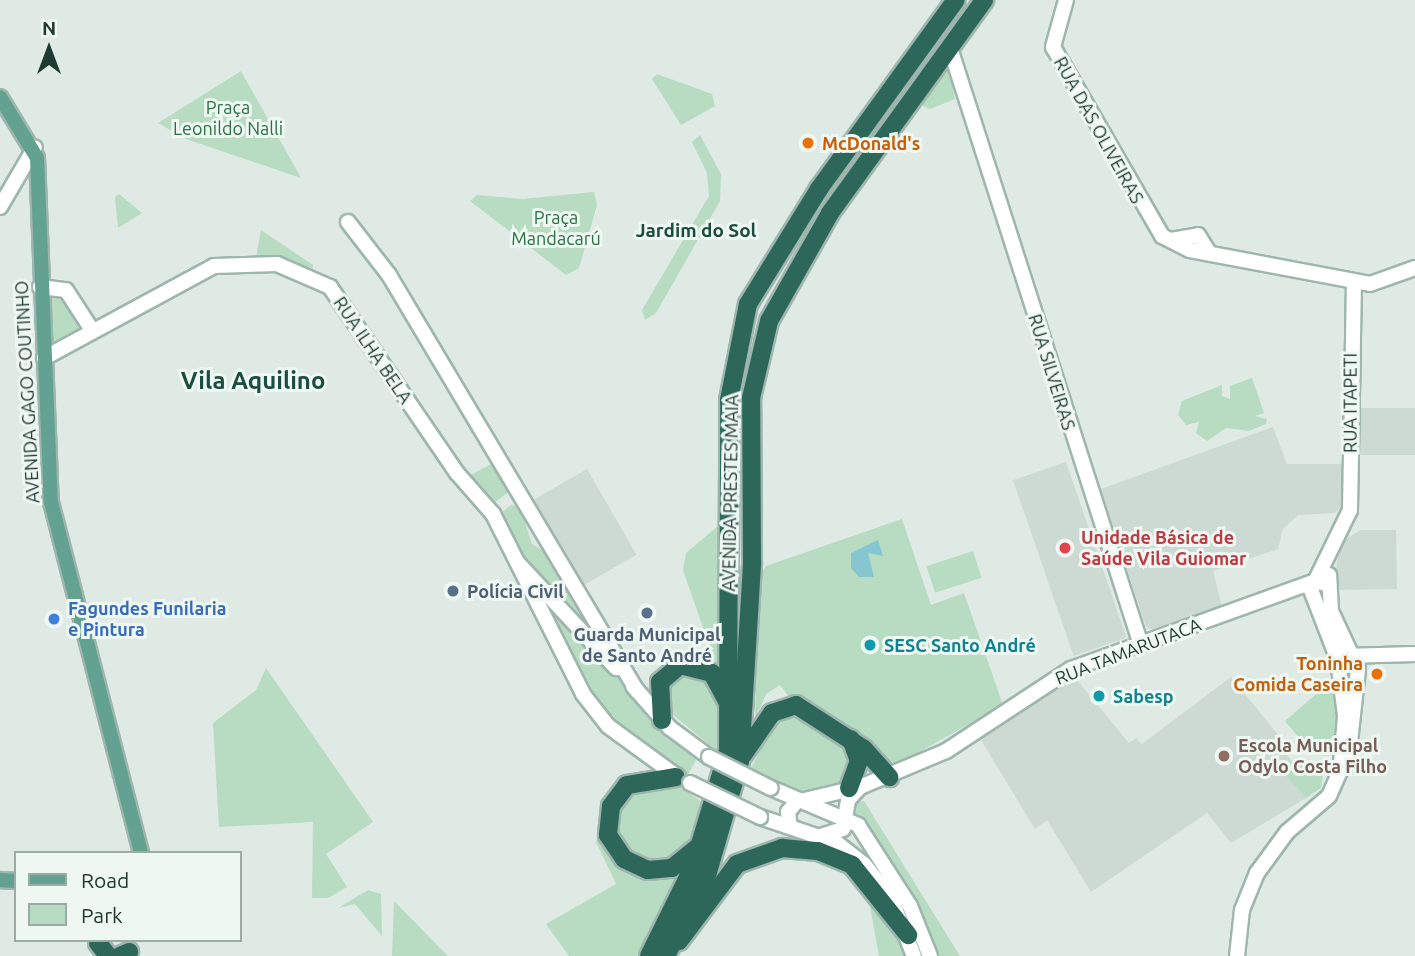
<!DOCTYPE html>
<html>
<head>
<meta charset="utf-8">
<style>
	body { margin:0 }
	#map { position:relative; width:1415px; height:956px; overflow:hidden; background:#dfeae5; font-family:Ubuntu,sans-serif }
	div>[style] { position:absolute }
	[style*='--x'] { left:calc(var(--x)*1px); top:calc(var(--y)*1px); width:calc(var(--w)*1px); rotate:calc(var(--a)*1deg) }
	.built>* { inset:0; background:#cddad4; transform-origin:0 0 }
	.green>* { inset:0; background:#b7dcc1; transform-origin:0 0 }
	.water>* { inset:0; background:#86c6d1 }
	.roads { filter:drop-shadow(2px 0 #9eb6ad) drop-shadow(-2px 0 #9eb6ad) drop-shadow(0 2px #9eb6ad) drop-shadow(0 -2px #9eb6ad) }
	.secondary>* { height:14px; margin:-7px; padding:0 7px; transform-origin:7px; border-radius:7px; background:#fff }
	.primary>* { height:14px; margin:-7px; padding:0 7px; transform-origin:7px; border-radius:7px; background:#63a190 }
	.highway>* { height:18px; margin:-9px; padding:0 9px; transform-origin:9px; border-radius:9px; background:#2c675a }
	.bridges { filter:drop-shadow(2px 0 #9eb6ad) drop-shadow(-2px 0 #9eb6ad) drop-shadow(0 2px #9eb6ad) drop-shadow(0 -2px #9eb6ad) }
	.secondary-bridge>* { height:14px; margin:-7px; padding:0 7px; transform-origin:7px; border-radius:7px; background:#fff }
	.dots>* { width:19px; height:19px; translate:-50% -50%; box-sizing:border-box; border:4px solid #eff7f3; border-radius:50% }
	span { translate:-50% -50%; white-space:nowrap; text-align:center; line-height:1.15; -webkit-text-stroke:6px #eff7f3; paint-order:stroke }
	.park-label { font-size:18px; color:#2a7145 }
	.street-label { font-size:18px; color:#203a33 }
	.food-label { font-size:18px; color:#c56008; font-weight:700 }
	.left { translate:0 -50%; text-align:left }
	.right { translate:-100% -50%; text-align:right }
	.health-label { font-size:18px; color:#be3a42; font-weight:700 }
	.service-label { font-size:18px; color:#4e5e75; font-weight:700 }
	.shop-label { font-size:18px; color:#366cbe; font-weight:700 }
	.culture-label { font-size:18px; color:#0d838f; font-weight:700 }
	.education-label { font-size:18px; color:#785e54; font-weight:700 }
	.neighbourhood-label { font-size:19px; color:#1c4c40; font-weight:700 }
	.district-label { font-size:24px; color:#1c4c40; font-weight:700 }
	.legend { position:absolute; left:14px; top:851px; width:228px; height:91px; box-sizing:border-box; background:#eff7f3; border:2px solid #9caba6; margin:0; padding:9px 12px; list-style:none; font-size:21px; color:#203a33 }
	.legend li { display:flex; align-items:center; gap:14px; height:35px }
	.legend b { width:35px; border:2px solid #9caba6 }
	.north { position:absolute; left:14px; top:14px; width:70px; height:70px; -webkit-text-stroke:5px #eff7f3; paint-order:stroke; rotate:0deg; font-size:19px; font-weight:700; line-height:28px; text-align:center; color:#203a33 }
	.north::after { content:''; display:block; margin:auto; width:24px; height:32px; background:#203a33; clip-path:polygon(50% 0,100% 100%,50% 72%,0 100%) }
</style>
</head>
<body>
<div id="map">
	<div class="built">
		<i style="left:1415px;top:408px;width:47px;height:58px;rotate:90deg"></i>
		<i style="clip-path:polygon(1273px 427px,1287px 464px,1342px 464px,1341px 507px,1335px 513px,1298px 515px,1283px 529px,1278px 549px,1213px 571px,1222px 607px,1156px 631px,1146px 627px,1101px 489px)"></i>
		<i style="left:1066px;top:462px;width:186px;height:56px;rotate:71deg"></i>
		<i style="left:587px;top:469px;width:99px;height:61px;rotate:60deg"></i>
		<i style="clip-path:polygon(1360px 530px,1396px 530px,1397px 589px,1334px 590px,1339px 544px)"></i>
		<i style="clip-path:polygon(1073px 675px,1129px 743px,1136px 738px,1142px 744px,1231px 677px,1288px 747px,1284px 751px,1292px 761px,1282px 770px,1306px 798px,1231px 843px,1207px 813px,1091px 892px,1047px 820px,1035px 829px,981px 740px)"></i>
	</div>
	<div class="green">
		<i style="clip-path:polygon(949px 65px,955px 99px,930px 109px,914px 102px)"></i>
		<i style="clip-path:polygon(241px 71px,300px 176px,301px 178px,186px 139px,158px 123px)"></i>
		<i style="clip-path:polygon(657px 74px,712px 94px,715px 106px,681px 125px,652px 79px)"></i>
		<i style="clip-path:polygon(700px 135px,721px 174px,720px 201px,656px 313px,645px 320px,642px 310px,709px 196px,707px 173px,692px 142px)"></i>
		<i style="clip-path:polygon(594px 192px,597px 205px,579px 268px,566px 275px,470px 201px,477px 195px,523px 199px)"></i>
		<i style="clip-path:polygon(119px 194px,142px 213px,118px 228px,115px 197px)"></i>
		<i style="clip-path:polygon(261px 230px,313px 265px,313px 268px,256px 258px)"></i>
		<i style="clip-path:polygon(61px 292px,85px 329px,54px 345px,46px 294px)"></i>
		<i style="clip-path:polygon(1252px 378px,1264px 413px,1255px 416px,1267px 419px,1266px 424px,1249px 431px,1226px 428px,1207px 441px,1196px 433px,1199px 422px,1186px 425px,1178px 415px,1182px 401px,1222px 385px,1222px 396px,1230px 399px,1230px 386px)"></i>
		<i style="clip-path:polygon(493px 463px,509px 492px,495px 502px,467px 477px)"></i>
		<i style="clip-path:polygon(511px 505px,520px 507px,532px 544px,542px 550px,592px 633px,522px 559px,500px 514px)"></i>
		<i style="clip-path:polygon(902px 519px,931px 605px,964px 593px,1003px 705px,896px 765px,830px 713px,789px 697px,780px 685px,766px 694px,755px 720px,759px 577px,766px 566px)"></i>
		<i style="clip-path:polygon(718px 526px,722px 662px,716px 662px,706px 658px,708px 642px,683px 570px,686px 553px)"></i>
		<i style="left:973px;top:551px;width:28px;height:49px;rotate:72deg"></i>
		<i style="clip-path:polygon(542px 597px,697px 758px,688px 775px,611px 720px,591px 696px)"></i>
		<i style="clip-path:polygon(266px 668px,373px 822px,326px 854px,347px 887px,328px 898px,312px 898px,313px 822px,219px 827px,213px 723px,256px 690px)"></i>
		<i style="clip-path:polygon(684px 672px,712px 680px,719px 704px,717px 751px,667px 710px,671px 681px)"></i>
		<i style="clip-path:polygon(1328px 684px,1336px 687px,1340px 707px,1335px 747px,1326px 756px,1306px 746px,1285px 721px)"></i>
		<i style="clip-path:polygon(801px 713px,847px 744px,854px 756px,846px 781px,831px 789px,800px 793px,750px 770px,775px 720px)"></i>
		<i style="clip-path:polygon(1297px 757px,1323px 774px,1321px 788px,1306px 798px,1281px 770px)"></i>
		<i style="clip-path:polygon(676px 784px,706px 805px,698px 835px,683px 856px,657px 865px,631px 857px,615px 835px,623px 794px)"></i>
		<i style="clip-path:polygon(864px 801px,960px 956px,936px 956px,866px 827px,851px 812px,854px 802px)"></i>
		<i style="clip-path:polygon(600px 826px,620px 864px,690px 860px,640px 956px,569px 956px,546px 924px,616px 884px,596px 842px)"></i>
		<i style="clip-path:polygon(866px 884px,880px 902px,905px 956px,879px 956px)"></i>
		<i style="clip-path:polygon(368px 890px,381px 894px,382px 936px,355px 904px,338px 908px)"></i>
		<i style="clip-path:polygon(394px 901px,437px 945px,448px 956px,392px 956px)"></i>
	</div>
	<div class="water">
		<i style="clip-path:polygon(878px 540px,883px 556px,868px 553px,874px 577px,859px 577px,851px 568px,851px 553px)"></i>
	</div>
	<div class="roads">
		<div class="secondary">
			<i style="--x:1066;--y:0;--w:49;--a:105.5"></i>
			<i style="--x:1053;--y:47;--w:218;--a:60"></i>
			<i style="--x:1162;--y:236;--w:31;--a:27"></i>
			<i style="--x:1190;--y:250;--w:183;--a:10.7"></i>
			<i style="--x:1370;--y:284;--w:48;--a:-19.6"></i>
			<i style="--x:950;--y:48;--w:627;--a:72.26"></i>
			<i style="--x:0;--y:207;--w:69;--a:-59.7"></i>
			<i style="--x:348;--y:222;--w:67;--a:52.3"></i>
			<i style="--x:389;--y:275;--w:484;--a:59.2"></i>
			<i style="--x:1171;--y:240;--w:27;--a:-10"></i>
			<i style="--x:1198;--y:235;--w:22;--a:58"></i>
			<i style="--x:40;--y:287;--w:26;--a:7"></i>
			<i style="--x:66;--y:290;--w:48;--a:57"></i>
			<i style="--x:44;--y:358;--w:193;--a:-28.4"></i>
			<i style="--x:214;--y:266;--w:63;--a:-1.8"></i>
			<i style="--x:277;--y:264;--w:58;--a:23.5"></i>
			<i style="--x:330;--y:287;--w:225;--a:55.7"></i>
			<i style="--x:457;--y:473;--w:55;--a:48.7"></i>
			<i style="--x:493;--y:514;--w:201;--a:63.4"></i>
			<i style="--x:583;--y:694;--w:41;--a:52"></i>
			<i style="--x:608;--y:726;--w:88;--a:36.2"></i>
			<i style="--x:518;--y:563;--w:144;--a:47"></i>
			<i style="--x:1344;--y:656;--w:71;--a:-1.6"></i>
			<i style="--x:633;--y:686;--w:56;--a:48.6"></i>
			<i style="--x:670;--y:728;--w:49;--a:36.6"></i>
			<i style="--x:1341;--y:763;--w:47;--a:-85.1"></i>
			<i style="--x:1345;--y:716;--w:56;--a:-97.1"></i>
			<i style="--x:1338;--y:660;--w:75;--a:-111.1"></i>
			<i style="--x:1311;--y:590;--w:89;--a:-64"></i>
			<i style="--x:1350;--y:510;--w:229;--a:-89"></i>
			<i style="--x:771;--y:788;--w:95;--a:23"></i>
			<i style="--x:858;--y:825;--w:96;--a:57.3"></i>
			<i style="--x:910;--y:906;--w:54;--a:68.2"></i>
			<i style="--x:760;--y:817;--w:81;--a:18.7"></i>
			<i style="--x:837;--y:843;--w:34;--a:38"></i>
			<i style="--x:864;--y:864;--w:43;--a:51.5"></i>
			<i style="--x:891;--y:898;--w:62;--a:68.4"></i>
			<i style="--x:790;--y:827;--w:15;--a:-98"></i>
			<i style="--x:788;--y:812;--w:13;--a:-51"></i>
			<i style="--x:796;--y:802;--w:66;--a:-13.2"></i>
			<i style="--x:860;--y:787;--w:93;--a:-22.7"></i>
			<i style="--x:946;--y:751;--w:149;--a:-33.3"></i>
			<i style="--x:1071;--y:669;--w:259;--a:-19.8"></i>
			<i style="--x:1315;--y:581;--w:15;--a:16"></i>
			<i style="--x:821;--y:836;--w:23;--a:-18"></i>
			<i style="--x:843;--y:829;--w:29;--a:-80"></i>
			<i style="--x:848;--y:800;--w:18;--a:-47"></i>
			<i style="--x:1237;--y:956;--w:46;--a:-83.8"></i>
			<i style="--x:1242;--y:910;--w:40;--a:-68"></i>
			<i style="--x:1257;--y:873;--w:51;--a:-53.8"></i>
			<i style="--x:1287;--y:832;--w:55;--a:-40.6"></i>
			<i style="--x:1329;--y:796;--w:49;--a:-66"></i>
			<i style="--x:1349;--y:751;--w:82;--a:-83.7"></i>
			<i style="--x:1358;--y:669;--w:64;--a:-115"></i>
			<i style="--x:1331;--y:611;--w:36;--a:-93"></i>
		</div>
		<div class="primary">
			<i style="--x:0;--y:97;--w:71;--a:58.8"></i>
			<i style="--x:37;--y:158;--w:344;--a:87.7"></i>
			<i style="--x:51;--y:502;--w:362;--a:75.6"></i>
			<i style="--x:0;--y:880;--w:16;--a:4"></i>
		</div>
		<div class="highway">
			<i style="--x:662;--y:720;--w:38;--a:-93"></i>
			<i style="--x:660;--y:682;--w:26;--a:-40"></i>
			<i style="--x:680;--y:665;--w:33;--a:14"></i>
			<i style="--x:712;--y:673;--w:36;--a:62"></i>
			<i style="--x:743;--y:755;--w:51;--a:-55.4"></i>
			<i style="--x:772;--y:713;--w:25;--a:-18"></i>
			<i style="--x:796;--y:705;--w:81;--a:32.9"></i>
			<i style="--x:864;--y:749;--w:38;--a:48"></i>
			<i style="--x:676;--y:777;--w:50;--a:170.7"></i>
			<i style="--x:627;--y:785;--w:26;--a:127"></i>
			<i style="--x:611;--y:806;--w:29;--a:96"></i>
			<i style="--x:608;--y:835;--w:29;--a:56"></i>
			<i style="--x:624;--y:859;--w:26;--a:25"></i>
			<i style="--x:648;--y:870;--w:24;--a:-5"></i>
			<i style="--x:672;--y:868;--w:33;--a:-39"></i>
			<i style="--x:849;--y:788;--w:29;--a:-70"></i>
			<i style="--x:859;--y:761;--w:23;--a:-110"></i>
			<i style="--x:679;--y:941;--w:96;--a:-53"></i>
			<i style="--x:737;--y:864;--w:48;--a:-19.6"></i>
			<i style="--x:782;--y:848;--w:36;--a:5"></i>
			<i style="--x:818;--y:851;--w:37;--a:22"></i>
			<i style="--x:852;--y:865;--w:90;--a:51.3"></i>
			<i style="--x:98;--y:943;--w:16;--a:52"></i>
			<i style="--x:120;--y:956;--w:10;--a:-24"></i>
			<i style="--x:649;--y:956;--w:99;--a:-63.7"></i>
			<i style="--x:693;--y:867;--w:121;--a:-73.2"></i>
			<i style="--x:728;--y:751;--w:351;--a:-89.8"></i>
			<i style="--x:729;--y:400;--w:98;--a:-78.8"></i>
			<i style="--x:748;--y:304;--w:135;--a:-58.3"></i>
			<i style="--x:819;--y:189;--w:233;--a:-54.1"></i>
			<i style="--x:666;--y:956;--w:94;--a:-63.4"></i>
			<i style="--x:708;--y:872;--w:116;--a:-73.9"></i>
			<i style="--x:740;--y:761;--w:199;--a:-86.5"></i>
			<i style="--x:752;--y:562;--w:164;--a:-90.3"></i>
			<i style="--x:751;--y:398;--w:79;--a:-76.8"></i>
			<i style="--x:769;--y:321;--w:124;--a:-60.5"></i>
			<i style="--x:830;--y:213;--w:263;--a:-54.1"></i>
		</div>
	</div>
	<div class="bridges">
		<div class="secondary-bridge">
			<i style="--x:709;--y:757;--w:69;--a:26.6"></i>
			<i style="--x:690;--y:783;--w:78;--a:25.9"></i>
		</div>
	</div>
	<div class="dots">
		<i style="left:808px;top:143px;background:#e8710a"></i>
		<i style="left:1065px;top:548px;background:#e0444e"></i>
		<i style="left:453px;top:591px;background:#5c6f8a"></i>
		<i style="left:647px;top:613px;background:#5c6f8a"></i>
		<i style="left:54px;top:619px;background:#3f7fe0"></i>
		<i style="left:870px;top:645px;background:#0f9aa8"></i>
		<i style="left:1377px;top:674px;background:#e8710a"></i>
		<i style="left:1099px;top:696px;background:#0f9aa8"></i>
		<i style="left:1224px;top:756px;background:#8d6e63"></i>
	</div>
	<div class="park-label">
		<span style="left:228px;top:118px">Praça<br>Leonildo Nalli</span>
		<span style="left:556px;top:228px">Praça<br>Mandacarú</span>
	</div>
	<div class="street-label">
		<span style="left:1099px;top:130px;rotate:61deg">RUA DAS OLIVEIRAS</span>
		<span style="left:373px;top:350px;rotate:56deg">RUA ILHA BELA</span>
		<span style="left:1052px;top:372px;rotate:73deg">RUA SILVEIRAS</span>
		<span style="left:27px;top:392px;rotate:-93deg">AVENIDA GAGO COUTINHO</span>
		<span style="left:1350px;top:403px;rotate:-90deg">RUA ITAPETI</span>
		<span style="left:730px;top:493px;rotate:-89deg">AVENIDA PRESTES MAIA</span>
		<span style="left:1128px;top:651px;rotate:-21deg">RUA TAMARUTACA</span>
	</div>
	<div class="food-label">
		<span class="left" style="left:822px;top:143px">McDonald's</span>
		<span class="right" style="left:1363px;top:674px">Toninha<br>Comida Caseira</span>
	</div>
	<div class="health-label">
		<span class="left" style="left:1081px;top:548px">Unidade Básica de<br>Saúde Vila Guiomar</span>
	</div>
	<div class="service-label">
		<span class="left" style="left:467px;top:591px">Polícia Civil</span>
		<span style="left:647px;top:645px">Guarda Municipal<br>de Santo André</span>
	</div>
	<div class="shop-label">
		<span class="left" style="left:68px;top:619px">Fagundes Funilaria<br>e Pintura</span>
	</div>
	<div class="culture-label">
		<span class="left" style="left:884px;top:645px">SESC Santo André</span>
		<span class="left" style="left:1113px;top:696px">Sabesp</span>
	</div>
	<div class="education-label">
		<span class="left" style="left:1238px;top:756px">Escola Municipal<br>Odylo Costa Filho</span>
	</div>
	<div class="neighbourhood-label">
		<span style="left:696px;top:231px">Jardim do Sol</span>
	</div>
	<div class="district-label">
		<span style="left:253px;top:381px">Vila Aquilino</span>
	</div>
	<ul class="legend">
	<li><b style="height:9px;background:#63a190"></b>Road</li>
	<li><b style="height:19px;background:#b7dcc1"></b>Park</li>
	</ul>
	<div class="north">N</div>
</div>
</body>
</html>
